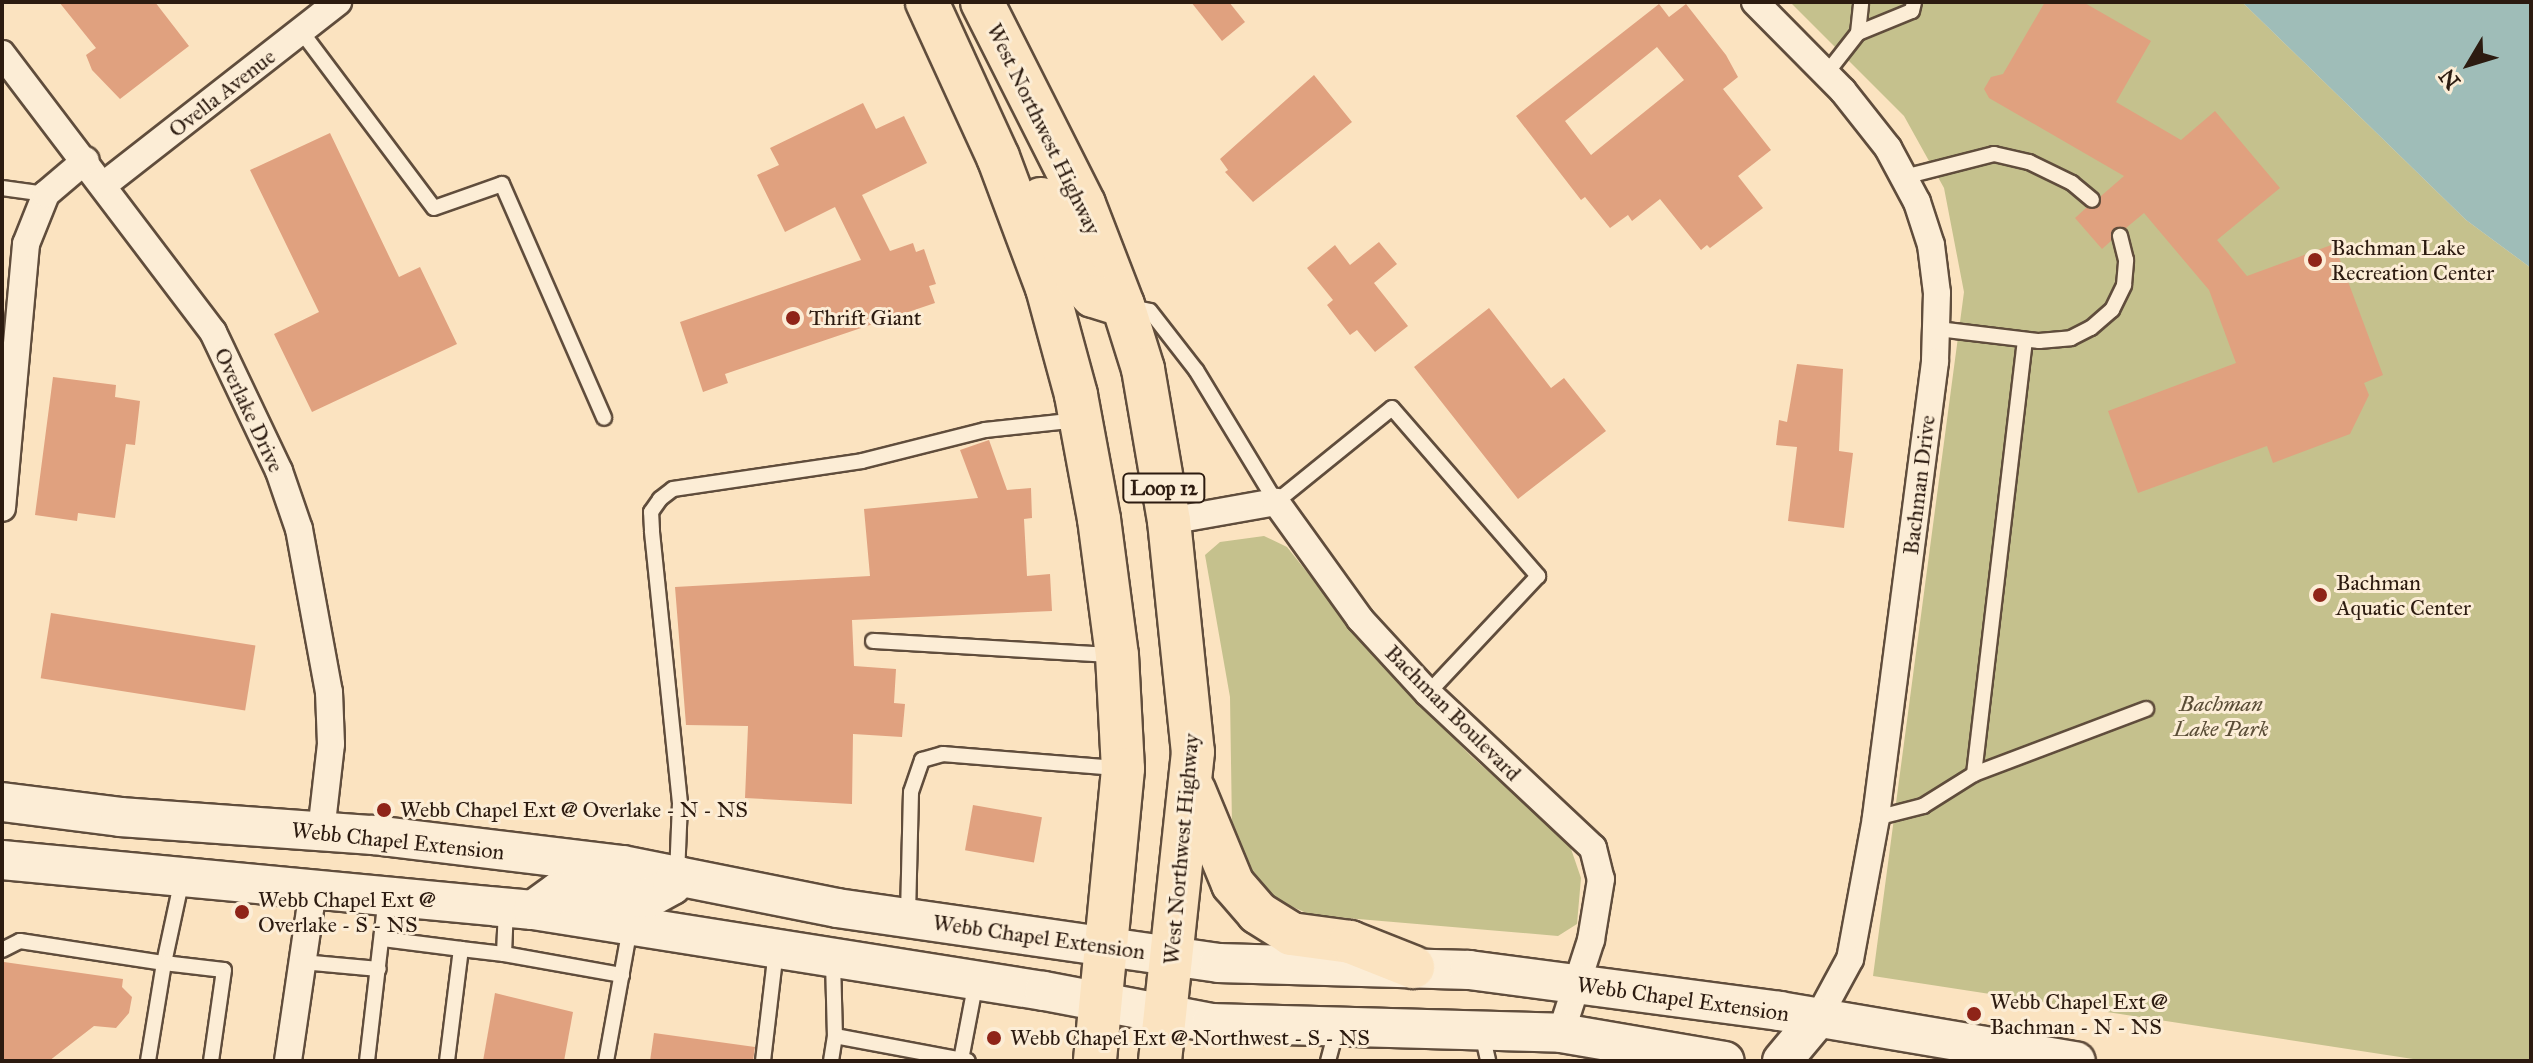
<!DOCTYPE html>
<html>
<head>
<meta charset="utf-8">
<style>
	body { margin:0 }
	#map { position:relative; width:2533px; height:1063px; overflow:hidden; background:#fbe3c0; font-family:"IM FELL Great Primer",serif }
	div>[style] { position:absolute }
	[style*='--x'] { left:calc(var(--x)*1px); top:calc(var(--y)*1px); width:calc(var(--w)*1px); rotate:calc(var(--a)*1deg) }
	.green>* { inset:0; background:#c5c18d }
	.water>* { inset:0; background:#9fbdb8 }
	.building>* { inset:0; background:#e0a17f; transform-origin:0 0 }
	.roads { filter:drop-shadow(2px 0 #604d3c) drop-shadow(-2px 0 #604d3c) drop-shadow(0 2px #604d3c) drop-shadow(0 -2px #604d3c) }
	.lane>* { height:14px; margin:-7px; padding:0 7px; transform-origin:7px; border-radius:7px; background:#fcedd6 }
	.street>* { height:26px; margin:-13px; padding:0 13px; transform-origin:13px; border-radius:13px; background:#fcedd6 }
	.secondary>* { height:38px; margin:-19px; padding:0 19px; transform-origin:19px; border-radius:19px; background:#fcedd6 }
	.primary>* { height:42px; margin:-21px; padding:0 21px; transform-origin:21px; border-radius:21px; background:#fbe3c0 }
	.dots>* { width:22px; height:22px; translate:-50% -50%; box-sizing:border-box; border:4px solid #fcedd6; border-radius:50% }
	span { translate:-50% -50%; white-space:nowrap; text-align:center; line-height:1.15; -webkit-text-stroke:6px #fcedd6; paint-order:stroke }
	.shield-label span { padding:2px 6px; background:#fcedd6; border:2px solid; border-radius:6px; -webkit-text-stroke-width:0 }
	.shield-label { font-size:20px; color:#2c1b10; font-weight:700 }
	.street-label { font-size:22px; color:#2c1b10 }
	.poi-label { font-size:22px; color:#2c1b10 }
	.left { translate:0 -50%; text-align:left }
	.park-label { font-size:22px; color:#5a4d36; font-style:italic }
	.frame { position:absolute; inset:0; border:4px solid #2c1b10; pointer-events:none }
	.north { position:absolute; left:2429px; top:24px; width:80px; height:80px; -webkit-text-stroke:6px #fcedd6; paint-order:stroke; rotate:232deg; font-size:22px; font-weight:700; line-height:32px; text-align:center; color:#2c1b10 }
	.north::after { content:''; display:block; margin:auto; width:28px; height:36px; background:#2c1b10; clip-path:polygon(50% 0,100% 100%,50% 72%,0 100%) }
</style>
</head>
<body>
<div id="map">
	<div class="green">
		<i style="clip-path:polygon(1790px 2px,2242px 2px,2466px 220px,2531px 268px,2531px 1061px,2426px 1061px,1873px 976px,1964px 292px,1944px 188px,1904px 116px)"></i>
		<i style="clip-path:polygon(1264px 536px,1287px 547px,1372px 654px,1471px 756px,1569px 843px,1581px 878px,1577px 924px,1558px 936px,1311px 915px,1277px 900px,1247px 868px,1232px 826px,1230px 697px,1205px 555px,1220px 542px)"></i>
	</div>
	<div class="water">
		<i style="clip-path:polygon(2242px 2px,2531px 2px,2531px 268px,2466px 220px)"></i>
	</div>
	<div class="building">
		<i style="clip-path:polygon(59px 2px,155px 2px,189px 46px,120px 99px,92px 70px,86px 55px,96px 48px)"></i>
		<i style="clip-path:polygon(1191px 2px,1229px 2px,1245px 22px,1222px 41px)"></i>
		<i style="clip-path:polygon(2045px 2px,2083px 2px,2151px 41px,2116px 102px,2181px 140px,2215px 111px,2280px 188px,2217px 240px,2247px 276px,2334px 244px,2383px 375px,2364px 383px,2369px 395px,2350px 434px,2273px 463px,2267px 446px,2138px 493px,2108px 411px,2236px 363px,2209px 290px,2144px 213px,2126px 228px,2114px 228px,2111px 241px,2102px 249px,2075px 218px,2086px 208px,2099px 207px,2101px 196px,2124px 176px,1989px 98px,1984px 89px,1991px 77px,2003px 74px)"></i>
		<i style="clip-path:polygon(evenodd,1659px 4px,1669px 17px,1686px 4px,1726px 55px,1738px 77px,1723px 89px,1771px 150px,1738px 176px,1763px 208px,1710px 248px,1707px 245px,1701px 250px,1660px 199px,1632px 221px,1628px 215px,1610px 228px,1585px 197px,1581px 200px,1516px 116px,1659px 4px,1657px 47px,1684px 80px,1591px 155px,1565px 121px,1657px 47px)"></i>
		<i style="clip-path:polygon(1314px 75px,1352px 122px,1253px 202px,1225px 172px,1228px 170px,1220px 159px)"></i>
		<i style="clip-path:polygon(863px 103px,876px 129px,904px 116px,927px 163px,862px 195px,890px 251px,913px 243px,916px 252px,924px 249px,936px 284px,929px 286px,935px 303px,725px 374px,728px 383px,703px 392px,680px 322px,861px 260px,835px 207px,785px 232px,757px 175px,779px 165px,770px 148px)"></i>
		<i style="clip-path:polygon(330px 133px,399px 277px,420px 267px,457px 344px,312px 412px,274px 334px,319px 312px,250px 170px)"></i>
		<i style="clip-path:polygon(1379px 242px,1397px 264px,1374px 283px,1408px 326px,1375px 352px,1357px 330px,1350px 335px,1327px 305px,1333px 300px,1307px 268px,1335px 245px,1350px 265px)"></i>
		<i style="clip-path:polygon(1489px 308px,1551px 388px,1564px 378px,1606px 431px,1518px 499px,1414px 367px)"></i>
		<i style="clip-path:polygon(1797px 364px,1843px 369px,1839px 451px,1853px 453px,1844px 528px,1788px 521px,1797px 447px,1776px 445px,1779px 420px,1787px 422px)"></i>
		<i style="clip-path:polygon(53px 377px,116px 385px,115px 397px,140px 401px,135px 445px,126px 444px,115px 518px,78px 513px,77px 521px,35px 515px)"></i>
		<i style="clip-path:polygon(989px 440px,1007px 490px,1031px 488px,1032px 518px,1024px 519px,1027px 576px,1050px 574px,1052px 611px,852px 620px,854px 666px,896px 669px,894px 703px,905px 704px,902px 737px,853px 734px,852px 804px,745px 798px,748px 726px,686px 725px,675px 587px,870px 576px,864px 509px,978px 498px,960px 450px)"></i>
		<i style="left:51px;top:613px;width:207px;height:66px;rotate:9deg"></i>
		<i style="left:973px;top:805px;width:70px;height:46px;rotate:10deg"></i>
		<i style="clip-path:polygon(4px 962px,123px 979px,122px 987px,132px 997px,129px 1013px,116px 1028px,94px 1026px,49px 1061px,2px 1061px)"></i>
		<i style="clip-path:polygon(495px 993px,573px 1012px,564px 1061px,483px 1061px)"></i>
		<i style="clip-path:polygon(654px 1033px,755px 1047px,753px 1061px,650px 1061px)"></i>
	</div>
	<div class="roads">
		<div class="lane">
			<i style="--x:301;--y:31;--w:221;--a:53.1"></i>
			<i style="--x:434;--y:208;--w:72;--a:-19.4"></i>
			<i style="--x:502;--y:184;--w:255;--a:66.4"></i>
			<i style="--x:1858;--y:33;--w:31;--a:-84"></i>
			<i style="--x:1826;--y:74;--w:52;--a:-52"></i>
			<i style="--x:1858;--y:33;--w:58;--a:-22.2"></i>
			<i style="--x:1912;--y:11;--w:9;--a:-77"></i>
			<i style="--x:1904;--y:177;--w:93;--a:-14.3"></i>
			<i style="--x:1994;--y:154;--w:36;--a:13"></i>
			<i style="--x:2029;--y:162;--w:48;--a:26"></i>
			<i style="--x:2072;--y:183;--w:26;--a:40"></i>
			<i style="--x:2;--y:188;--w:44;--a:7.8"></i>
			<i style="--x:1131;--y:307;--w:19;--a:12"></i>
			<i style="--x:1150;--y:311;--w:75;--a:52.1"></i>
			<i style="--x:1196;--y:370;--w:154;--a:58.8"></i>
			<i style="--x:1276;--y:502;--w:149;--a:-39"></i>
			<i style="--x:1392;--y:408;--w:223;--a:49"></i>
			<i style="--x:1538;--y:576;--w:161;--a:133.2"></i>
			<i style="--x:1938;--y:329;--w:102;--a:6.8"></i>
			<i style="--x:2039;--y:341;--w:32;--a:-5"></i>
			<i style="--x:2071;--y:338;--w:22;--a:-27"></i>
			<i style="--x:2091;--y:328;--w:28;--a:-41"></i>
			<i style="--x:2112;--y:310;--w:28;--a:-64"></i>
			<i style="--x:2124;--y:285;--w:25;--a:-85"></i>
			<i style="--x:2126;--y:260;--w:25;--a:-104"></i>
			<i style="--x:873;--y:641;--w:239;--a:3.4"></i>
			<i style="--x:1974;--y:774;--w:184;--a:-20.7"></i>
			<i style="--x:1876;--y:818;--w:49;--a:-14.3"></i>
			<i style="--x:1923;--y:806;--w:60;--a:-32.1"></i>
			<i style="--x:1974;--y:774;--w:437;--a:-83.3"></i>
			<i style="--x:677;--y:875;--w:72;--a:-87.6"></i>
			<i style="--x:680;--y:803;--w:274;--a:-95.9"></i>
			<i style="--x:652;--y:530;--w:18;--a:-93"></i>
			<i style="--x:651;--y:512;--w:16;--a:-55"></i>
			<i style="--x:660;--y:499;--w:16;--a:-38"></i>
			<i style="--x:673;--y:489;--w:191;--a:-8.4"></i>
			<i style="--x:862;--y:461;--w:127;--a:-14.1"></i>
			<i style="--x:985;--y:430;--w:94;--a:-6.1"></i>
			<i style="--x:182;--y:879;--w:86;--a:102.1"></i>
			<i style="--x:164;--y:963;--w:60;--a:6.7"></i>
			<i style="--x:224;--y:970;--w:92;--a:98.1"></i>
			<i style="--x:908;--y:915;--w:123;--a:-88.6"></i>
			<i style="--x:911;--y:792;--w:34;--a:-71"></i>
			<i style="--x:922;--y:760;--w:22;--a:-16"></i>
			<i style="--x:943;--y:754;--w:176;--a:4.6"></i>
			<i style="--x:383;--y:939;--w:79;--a:7.3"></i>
			<i style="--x:2;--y:950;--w:20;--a:-27"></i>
			<i style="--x:20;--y:941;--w:146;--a:8.7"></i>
			<i style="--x:164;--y:963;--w:99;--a:99.3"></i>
			<i style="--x:504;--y:954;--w:120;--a:10.1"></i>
			<i style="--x:833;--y:961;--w:75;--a:88.5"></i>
			<i style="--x:302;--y:962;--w:77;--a:5.2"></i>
			<i style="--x:1482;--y:1034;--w:28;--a:77"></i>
			<i style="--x:961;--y:1060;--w:80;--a:-79.2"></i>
			<i style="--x:367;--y:1061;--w:166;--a:-83.4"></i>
			<i style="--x:447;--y:1061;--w:113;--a:-82.9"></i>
			<i style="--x:461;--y:949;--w:43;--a:6.6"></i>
			<i style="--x:504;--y:954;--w:46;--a:-87.5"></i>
			<i style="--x:606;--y:1061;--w:136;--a:-79.8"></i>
			<i style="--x:763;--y:1061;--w:111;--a:-83.3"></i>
			<i style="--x:831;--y:1061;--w:25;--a:-81"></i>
			<i style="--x:835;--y:1036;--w:135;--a:10.6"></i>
			<i style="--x:1328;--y:1061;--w:35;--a:-75"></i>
		</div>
		<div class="street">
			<i style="--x:1755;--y:2;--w:125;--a:45.3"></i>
			<i style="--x:1843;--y:91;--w:73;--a:51.7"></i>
			<i style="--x:1888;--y:148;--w:61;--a:61.8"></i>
			<i style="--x:1917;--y:202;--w:45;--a:72"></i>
			<i style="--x:1931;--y:245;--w:48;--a:82.9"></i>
			<i style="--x:1937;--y:293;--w:69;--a:91.7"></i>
			<i style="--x:1935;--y:362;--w:460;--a:97.4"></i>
			<i style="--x:1876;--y:818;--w:143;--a:100.4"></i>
			<i style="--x:1850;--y:959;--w:67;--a:118.5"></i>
			<i style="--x:2;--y:54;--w:349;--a:52.8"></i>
			<i style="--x:213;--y:332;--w:154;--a:64.6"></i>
			<i style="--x:279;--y:471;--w:61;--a:71"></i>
			<i style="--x:299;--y:529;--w:166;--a:79.6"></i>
			<i style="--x:329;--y:692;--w:52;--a:87.8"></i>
			<i style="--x:331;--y:744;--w:89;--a:96.5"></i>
			<i style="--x:105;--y:184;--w:296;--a:-38"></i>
			<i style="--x:2;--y:508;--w:265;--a:-84.8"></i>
			<i style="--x:26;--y:244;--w:54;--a:-68.2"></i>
			<i style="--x:46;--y:194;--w:52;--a:-40.4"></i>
			<i style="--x:1169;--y:521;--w:109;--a:-10.1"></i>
			<i style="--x:1276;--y:502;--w:144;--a:54.3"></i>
			<i style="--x:1360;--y:619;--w:100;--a:47.4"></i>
			<i style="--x:1428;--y:693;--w:226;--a:43.2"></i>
			<i style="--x:1593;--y:848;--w:32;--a:76"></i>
			<i style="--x:1601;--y:879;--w:62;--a:99.3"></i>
			<i style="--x:1591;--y:940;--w:98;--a:107.9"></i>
			<i style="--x:288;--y:1061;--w:173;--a:-81.7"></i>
		</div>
		<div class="secondary">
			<i style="--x:2;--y:802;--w:119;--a:7.2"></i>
			<i style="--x:120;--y:817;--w:254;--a:4.1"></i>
			<i style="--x:373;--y:835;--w:251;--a:6.9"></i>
			<i style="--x:622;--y:865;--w:219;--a:11.3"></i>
			<i style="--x:837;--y:908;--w:386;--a:8.2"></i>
			<i style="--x:1219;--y:963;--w:250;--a:1.6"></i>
			<i style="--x:1469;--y:970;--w:313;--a:7.5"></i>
			<i style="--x:1779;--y:1011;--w:301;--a:9.6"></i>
			<i style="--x:2;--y:860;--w:533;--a:5.38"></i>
			<i style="--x:533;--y:910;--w:517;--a:9.01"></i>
			<i style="--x:1044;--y:991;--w:170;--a:10.8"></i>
			<i style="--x:1211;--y:1023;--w:350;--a:1.6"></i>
			<i style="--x:1561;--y:1033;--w:166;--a:9.7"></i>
			<i style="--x:533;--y:910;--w:31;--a:-36"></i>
			<i style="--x:558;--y:892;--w:91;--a:3.8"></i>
			<i style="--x:649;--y:898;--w:26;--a:-29"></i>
			<i style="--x:672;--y:885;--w:11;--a:-63"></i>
			<i style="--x:1782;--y:1061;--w:56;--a:-50.1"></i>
		</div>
		<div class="primary">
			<i style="--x:927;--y:2;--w:170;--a:65.4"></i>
			<i style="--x:998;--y:157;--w:140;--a:69.5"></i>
			<i style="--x:1047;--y:288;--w:111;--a:74.8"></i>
			<i style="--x:1076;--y:395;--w:126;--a:79.5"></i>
			<i style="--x:1099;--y:519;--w:137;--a:82.5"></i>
			<i style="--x:1117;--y:655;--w:114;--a:87"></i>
			<i style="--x:1123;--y:769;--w:293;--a:95.5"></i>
			<i style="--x:982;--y:2;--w:226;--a:63.2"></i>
			<i style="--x:1084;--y:204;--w:108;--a:68.9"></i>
			<i style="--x:1123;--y:305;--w:67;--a:72.6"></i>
			<i style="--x:1143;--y:369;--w:154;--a:80.3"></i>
			<i style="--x:1169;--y:521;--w:232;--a:84.1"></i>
			<i style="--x:1193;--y:752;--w:311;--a:96.1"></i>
			<i style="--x:1041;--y:199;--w:88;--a:65.8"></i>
			<i style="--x:1077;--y:279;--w:23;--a:47"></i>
			<i style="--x:1093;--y:296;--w:31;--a:17"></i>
			<i style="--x:1194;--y:790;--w:102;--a:67.5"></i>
			<i style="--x:1233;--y:884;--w:38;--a:49"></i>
			<i style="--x:1258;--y:913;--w:39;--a:32"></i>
			<i style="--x:1291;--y:934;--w:60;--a:7.7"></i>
			<i style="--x:1350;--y:942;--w:68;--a:21.6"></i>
		</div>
	</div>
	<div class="dots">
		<i style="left:2315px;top:260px;background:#8f2418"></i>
		<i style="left:793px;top:318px;background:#8f2418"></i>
		<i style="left:2320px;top:595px;background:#8f2418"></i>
		<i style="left:384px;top:810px;background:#8f2418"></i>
		<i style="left:242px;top:912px;background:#8f2418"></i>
		<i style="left:1974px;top:1014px;background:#8f2418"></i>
		<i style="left:994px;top:1038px;background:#8f2418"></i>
	</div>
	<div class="shield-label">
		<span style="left:1164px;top:488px">Loop 12</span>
	</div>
	<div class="street-label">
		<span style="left:222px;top:93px;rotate:-38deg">Ovella Avenue</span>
		<span style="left:1044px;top:129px;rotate:64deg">West Northwest Highway</span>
		<span style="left:249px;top:410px;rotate:65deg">Overlake Drive</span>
		<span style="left:1919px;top:485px;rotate:-83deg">Bachman Drive</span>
		<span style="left:1453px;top:713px;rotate:45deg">Bachman Boulevard</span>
		<span style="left:398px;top:841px;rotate:6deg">Webb Chapel Extension</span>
		<span style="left:1181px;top:849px;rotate:-85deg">West Northwest Highway</span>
		<span style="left:1039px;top:937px;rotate:8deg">Webb Chapel Extension</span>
		<span style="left:1683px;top:999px;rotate:8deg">Webb Chapel Extension</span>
	</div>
	<div class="poi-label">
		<span class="left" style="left:2331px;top:260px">Bachman Lake<br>Recreation Center</span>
		<span class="left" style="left:809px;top:318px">Thrift Giant</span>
		<span class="left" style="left:2336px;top:595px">Bachman<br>Aquatic Center</span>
		<span class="left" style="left:400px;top:810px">Webb Chapel Ext @ Overlake - N - NS</span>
		<span class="left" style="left:258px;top:912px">Webb Chapel Ext @<br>Overlake - S - NS</span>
		<span class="left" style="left:1990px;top:1014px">Webb Chapel Ext @<br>Bachman - N - NS</span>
		<span class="left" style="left:1010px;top:1038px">Webb Chapel Ext @ Northwest - S - NS</span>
	</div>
	<div class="park-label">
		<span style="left:2221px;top:716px">Bachman<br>Lake Park</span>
	</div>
	<div class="frame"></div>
	<div class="north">N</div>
</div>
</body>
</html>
